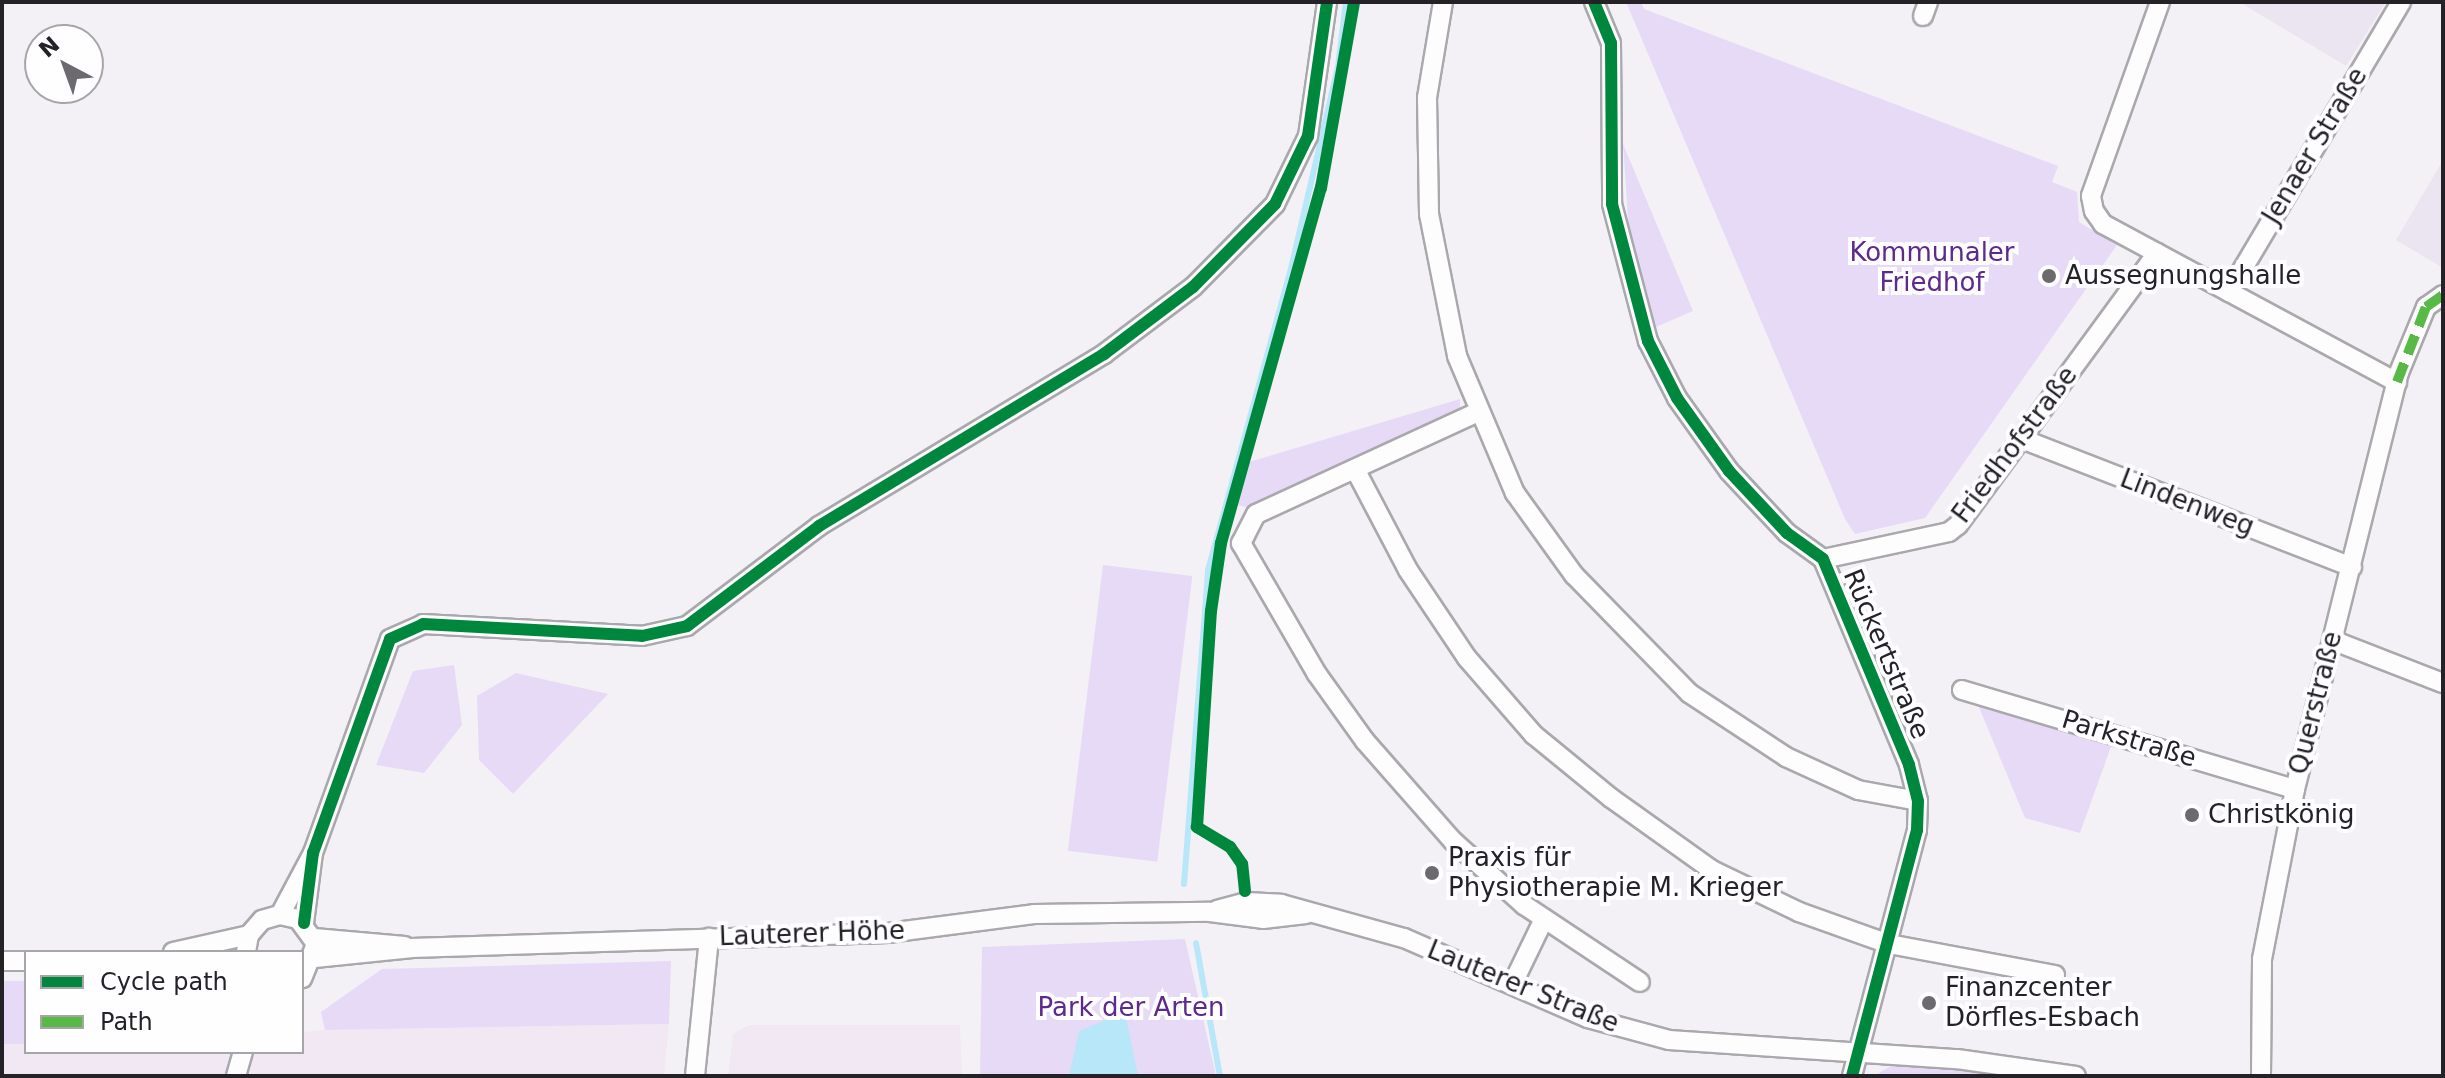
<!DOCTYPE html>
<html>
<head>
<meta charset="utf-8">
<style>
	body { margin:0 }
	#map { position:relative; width:2445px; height:1078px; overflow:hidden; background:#f3f1f6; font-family:"DejaVu Sans",sans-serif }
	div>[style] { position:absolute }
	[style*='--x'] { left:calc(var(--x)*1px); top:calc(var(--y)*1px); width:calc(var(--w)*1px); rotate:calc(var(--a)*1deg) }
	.commercial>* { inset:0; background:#f1e8f4 }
	.built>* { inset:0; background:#eae5f1 }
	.green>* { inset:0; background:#e6daf7; transform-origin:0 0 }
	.water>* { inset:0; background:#b8e7fa }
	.stream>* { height:6px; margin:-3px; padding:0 3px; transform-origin:3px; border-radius:3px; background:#b8e7fa }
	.roads { filter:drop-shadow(2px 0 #aaa8ac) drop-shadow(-2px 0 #aaa8ac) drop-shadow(0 2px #aaa8ac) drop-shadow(0 -2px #aaa8ac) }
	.minor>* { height:18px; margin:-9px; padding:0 9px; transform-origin:9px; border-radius:9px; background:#fdfdfe }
	.quiet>* { height:10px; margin-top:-5px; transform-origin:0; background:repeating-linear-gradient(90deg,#58b947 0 20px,transparent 0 30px) }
	.cycleway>* { height:12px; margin:-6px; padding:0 6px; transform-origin:6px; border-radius:6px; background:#00873e }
	.dots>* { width:22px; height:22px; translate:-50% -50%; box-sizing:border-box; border:4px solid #fefdff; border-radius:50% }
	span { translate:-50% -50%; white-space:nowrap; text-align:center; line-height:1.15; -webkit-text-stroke:8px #fefdff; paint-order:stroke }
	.street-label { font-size:26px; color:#242226 }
	.park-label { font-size:26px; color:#5c298c }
	.poi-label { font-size:26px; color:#242226 }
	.left { translate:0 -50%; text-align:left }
	.frame { position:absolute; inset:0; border:4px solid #242226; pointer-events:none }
	.legend { position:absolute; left:24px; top:950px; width:280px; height:104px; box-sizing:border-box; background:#fefdff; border:2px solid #a7a5a8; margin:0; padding:10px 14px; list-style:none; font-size:24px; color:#242226 }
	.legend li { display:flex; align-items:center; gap:16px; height:40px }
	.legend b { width:40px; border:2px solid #a7a5a8 }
	.north { position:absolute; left:24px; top:24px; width:80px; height:80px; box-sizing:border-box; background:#fefdff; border:2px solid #a7a5a8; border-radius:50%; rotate:319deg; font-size:22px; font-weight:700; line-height:32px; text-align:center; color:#242226 }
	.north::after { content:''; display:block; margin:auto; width:28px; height:36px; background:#6c6a6f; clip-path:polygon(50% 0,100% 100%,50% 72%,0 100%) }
</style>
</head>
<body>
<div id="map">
	<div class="commercial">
		<i style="clip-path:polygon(669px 1024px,664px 1076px,2px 1076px,2px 1044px,26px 1043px,26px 1052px,302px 1052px,302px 1032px,325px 1030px)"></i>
		<i style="clip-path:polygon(749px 1025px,960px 1025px,962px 1076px,728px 1076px,733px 1034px)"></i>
	</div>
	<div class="built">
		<i style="clip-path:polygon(2239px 2px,2386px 2px,2346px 66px)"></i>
		<i style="clip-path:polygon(2443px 160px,2443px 268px,2396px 240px)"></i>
	</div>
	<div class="green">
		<i style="clip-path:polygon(1626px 2px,1641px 2px,1644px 9px,2058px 166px,2052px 182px,2077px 192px,2079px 222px,2117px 245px,1925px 518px,1855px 534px,1845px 519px)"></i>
		<i style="clip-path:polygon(1623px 144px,1693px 311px,1656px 327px,1629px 233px)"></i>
		<i style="clip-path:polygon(1460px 399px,1460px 411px,1250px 508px,1237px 505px,1249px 462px)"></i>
		<i style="left:1103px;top:565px;width:90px;height:288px;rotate:7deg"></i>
		<i style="clip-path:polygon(454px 665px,462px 725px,424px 773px,376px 765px,413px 671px)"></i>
		<i style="clip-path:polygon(516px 673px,608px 694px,513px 794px,479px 760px,477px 696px)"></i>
		<i style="clip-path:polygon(1976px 700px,2113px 741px,2080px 833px,2025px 818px)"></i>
		<i style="clip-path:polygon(1185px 939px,1216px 1076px,980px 1076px,982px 947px)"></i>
		<i style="clip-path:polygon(671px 961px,669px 1024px,325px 1030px,321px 1012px,382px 969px)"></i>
		<i style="left:2px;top:981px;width:24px;height:63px"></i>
		<i style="clip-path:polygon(1896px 1063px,2007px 1076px,1874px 1076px)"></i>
	</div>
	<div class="water">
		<i style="clip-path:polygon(1125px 1012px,1138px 1076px,1069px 1076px,1079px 1031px)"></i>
	</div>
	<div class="stream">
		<i style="--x:1184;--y:884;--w:315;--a:-85.6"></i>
		<i style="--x:1208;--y:570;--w:308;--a:-74.6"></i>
		<i style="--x:1290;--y:273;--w:212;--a:-76.9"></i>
		<i style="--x:1338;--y:67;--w:65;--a:-83"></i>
		<i style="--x:1196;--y:943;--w:135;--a:79.8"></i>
	</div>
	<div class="roads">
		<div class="minor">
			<i style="--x:1443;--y:2;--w:97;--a:99.5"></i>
			<i style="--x:1427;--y:98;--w:116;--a:89"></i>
			<i style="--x:1429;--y:214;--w:145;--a:78.8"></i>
			<i style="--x:1457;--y:356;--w:149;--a:67.1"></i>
			<i style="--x:1515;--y:493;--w:101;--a:54.3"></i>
			<i style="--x:1574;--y:575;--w:165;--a:45.7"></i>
			<i style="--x:1689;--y:693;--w:116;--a:33.4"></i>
			<i style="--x:1786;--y:757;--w:79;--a:24.6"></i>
			<i style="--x:1858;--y:790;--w:61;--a:10.4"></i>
			<i style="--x:1594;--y:2;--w:44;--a:67.5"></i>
			<i style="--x:1611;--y:43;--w:161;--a:89.6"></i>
			<i style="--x:1612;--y:204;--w:142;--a:75.3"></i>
			<i style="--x:1648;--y:341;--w:64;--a:63"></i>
			<i style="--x:1677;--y:398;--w:90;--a:54.5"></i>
			<i style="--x:1729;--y:471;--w:85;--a:46.9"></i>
			<i style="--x:1787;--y:533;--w:44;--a:35.8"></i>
			<i style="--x:1823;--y:559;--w:223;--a:67.3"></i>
			<i style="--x:1909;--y:765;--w:37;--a:76"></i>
			<i style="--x:1918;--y:801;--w:29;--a:92"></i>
			<i style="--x:1917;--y:830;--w:254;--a:104.8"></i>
			<i style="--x:2160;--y:2;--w:206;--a:109.6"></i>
			<i style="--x:2091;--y:196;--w:15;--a:79"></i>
			<i style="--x:2094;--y:211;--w:16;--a:55"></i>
			<i style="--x:2103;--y:224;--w:334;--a:28.3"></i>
			<i style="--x:1923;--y:16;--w:15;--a:-70"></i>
			<i style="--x:2229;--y:292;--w:337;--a:-59.3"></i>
			<i style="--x:1478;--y:412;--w:244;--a:155.3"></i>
			<i style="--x:1256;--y:514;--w:33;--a:117"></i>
			<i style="--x:1241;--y:543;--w:151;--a:59.9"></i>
			<i style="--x:1317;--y:674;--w:82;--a:54.4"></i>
			<i style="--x:1365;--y:741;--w:133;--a:48.7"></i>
			<i style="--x:1453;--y:841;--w:96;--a:42"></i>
			<i style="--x:1524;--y:905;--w:139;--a:33.6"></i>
			<i style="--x:2022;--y:439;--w:354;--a:21.2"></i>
			<i style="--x:1355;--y:469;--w:114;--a:62.3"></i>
			<i style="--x:1408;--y:570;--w:106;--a:56.2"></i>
			<i style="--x:1467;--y:658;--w:102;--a:49"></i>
			<i style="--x:1534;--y:735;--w:99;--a:39.3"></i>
			<i style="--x:1611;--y:798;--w:124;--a:35.5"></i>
			<i style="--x:1712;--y:870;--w:97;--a:25.8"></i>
			<i style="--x:1799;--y:912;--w:96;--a:19.6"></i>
			<i style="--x:1889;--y:944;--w:169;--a:10.6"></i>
			<i style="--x:1823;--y:559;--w:129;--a:-12.1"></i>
			<i style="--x:1949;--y:532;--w:11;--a:-38"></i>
			<i style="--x:1958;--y:525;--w:337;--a:-53.8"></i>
			<i style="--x:2332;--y:640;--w:119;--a:21.2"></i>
			<i style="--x:1962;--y:690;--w:347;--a:16.6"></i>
			<i style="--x:1217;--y:910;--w:30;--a:-15"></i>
			<i style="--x:1246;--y:902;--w:35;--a:3"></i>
			<i style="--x:1281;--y:904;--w:128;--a:15.5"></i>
			<i style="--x:1404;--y:938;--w:201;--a:23.5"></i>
			<i style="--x:1588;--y:1018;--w:84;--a:15.2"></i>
			<i style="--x:1669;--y:1040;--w:289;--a:3.8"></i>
			<i style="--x:1957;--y:1059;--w:120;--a:8.1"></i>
			<i style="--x:280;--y:915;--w:70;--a:-62"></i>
			<i style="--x:304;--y:923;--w:71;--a:-82.7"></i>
			<i style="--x:313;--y:853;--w:227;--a:-70.2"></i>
			<i style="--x:390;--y:639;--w:36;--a:-24"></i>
			<i style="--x:423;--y:624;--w:219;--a:3.1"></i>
			<i style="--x:642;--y:636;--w:46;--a:-12.5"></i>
			<i style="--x:687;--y:626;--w:166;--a:-37.1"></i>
			<i style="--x:819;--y:526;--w:333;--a:-31.1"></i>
			<i style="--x:1104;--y:354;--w:111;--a:-37"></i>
			<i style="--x:1193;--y:287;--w:117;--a:-45.3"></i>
			<i style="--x:1275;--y:204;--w:76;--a:-64.1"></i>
			<i style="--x:1308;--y:136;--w:135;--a:-81.9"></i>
			<i style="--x:314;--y:938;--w:91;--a:5"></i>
			<i style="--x:173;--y:952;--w:78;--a:-12.6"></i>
			<i style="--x:246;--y:952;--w:17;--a:-80"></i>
			<i style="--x:249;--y:935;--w:20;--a:-49"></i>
			<i style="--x:262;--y:920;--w:19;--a:-16"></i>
			<i style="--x:280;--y:915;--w:18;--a:13"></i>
			<i style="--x:298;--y:919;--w:31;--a:54"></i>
			<i style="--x:316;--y:944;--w:37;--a:112"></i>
			<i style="--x:315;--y:958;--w:98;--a:-5.9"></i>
			<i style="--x:412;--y:948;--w:476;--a:-1.8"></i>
			<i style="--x:888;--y:933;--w:147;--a:-7.4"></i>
			<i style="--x:1034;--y:914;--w:176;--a:-0.7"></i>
			<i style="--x:1210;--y:912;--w:53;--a:7.5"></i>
			<i style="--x:1263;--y:919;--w:43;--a:-6.6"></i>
			<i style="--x:2;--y:961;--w:24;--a:0"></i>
			<i style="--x:1513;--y:983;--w:71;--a:-64.2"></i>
			<i style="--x:236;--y:1076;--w:25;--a:-74"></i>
			<i style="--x:695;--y:1076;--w:139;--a:-84.2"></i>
			<i style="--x:2261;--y:1076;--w:117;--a:-89.5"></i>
			<i style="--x:2262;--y:959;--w:173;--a:-79"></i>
			<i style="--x:2295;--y:789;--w:427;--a:-76"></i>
			<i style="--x:2398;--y:375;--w:74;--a:-67.6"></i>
			<i style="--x:2426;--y:307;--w:21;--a:-35"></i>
		</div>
	</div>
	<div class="quiet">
		<i style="--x:2397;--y:382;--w:80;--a:-68.9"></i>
		<i style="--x:2426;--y:307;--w:21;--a:-35"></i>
	</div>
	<div class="cycleway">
		<i style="--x:1594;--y:2;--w:44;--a:67.5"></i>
		<i style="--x:1611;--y:43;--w:161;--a:89.6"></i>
		<i style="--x:1612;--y:204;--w:142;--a:75.3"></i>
		<i style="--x:1648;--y:341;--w:64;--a:63"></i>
		<i style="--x:1677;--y:398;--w:90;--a:54.5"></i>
		<i style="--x:1729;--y:471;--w:85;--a:46.9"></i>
		<i style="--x:1787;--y:533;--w:44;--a:35.8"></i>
		<i style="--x:1823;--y:559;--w:223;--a:67.3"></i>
		<i style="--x:1909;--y:765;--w:37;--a:76"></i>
		<i style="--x:1918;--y:801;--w:29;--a:92"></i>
		<i style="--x:1917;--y:830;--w:254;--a:104.8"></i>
		<i style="--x:1245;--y:891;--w:27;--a:-96"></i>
		<i style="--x:1242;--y:864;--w:21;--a:-125"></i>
		<i style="--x:1230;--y:847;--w:39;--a:-149"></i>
		<i style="--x:1197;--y:827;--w:216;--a:-86.3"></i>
		<i style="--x:1211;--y:611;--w:69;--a:-81.6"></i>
		<i style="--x:1221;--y:543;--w:369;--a:-74.3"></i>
		<i style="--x:1321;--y:188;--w:189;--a:-79.9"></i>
		<i style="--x:304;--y:923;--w:71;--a:-82.7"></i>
		<i style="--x:313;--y:853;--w:227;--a:-70.2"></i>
		<i style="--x:390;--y:639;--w:36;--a:-24"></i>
		<i style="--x:423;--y:624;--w:219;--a:3.1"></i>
		<i style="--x:642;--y:636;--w:46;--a:-12.5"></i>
		<i style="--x:687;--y:626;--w:166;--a:-37.1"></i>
		<i style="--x:819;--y:526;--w:333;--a:-31.1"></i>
		<i style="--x:1104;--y:354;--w:111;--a:-37"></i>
		<i style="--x:1193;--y:287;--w:117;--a:-45.3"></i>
		<i style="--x:1275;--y:204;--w:76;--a:-64.1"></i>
		<i style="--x:1308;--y:136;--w:135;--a:-81.9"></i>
	</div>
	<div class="dots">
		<i style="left:2049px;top:276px;background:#6c6a6f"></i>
		<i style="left:2192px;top:815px;background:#6c6a6f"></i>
		<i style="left:1432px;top:873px;background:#6c6a6f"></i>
		<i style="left:1929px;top:1003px;background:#6c6a6f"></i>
	</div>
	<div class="street-label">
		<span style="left:2315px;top:146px;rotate:-59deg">Jenaer Straße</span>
		<span style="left:2015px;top:445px;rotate:-53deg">Friedhofstraße</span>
		<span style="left:2187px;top:503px;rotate:21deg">Lindenweg</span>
		<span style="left:1886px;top:654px;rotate:67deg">Rückertstraße</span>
		<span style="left:2316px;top:703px;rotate:-76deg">Querstraße</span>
		<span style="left:2129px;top:739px;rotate:17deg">Parkstraße</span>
		<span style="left:812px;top:934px;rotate:-2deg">Lauterer Höhe</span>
		<span style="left:1523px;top:987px;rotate:22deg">Lauterer Straße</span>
	</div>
	<div class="park-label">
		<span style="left:1932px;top:268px">Kommunaler<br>Friedhof</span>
		<span style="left:1131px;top:1008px">Park der Arten</span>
	</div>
	<div class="poi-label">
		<span class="left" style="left:2065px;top:276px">Aussegnungshalle</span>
		<span class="left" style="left:2208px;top:815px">Christkönig</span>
		<span class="left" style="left:1448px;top:873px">Praxis für<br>Physiotherapie M. Krieger</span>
		<span class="left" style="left:1945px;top:1003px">Finanzcenter<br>Dörfles-Esbach</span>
	</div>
	<div class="frame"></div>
	<ul class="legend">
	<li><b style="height:10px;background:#00873e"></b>Cycle path</li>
	<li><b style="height:10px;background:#58b947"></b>Path</li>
	</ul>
	<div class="north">N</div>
</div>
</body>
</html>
